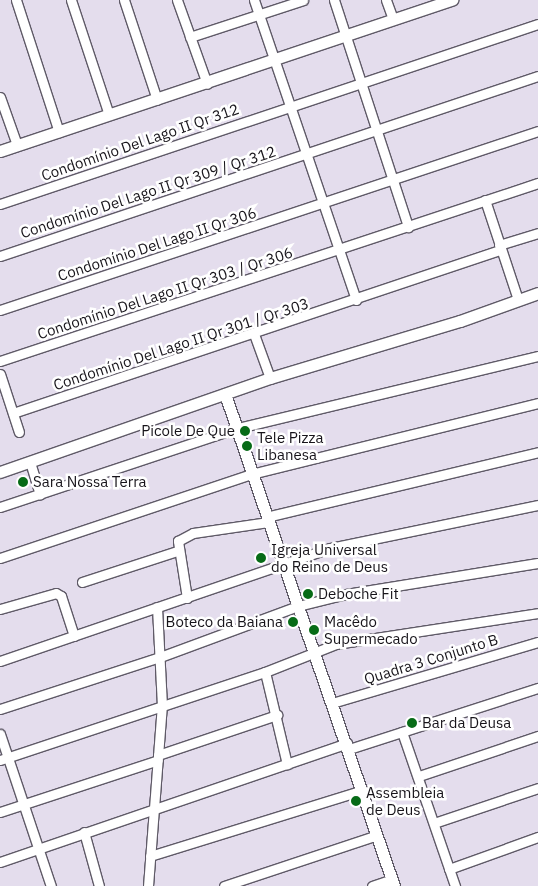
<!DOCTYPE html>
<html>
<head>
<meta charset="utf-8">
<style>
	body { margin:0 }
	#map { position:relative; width:538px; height:886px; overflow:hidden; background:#e4dded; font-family:"IBM Plex Sans",sans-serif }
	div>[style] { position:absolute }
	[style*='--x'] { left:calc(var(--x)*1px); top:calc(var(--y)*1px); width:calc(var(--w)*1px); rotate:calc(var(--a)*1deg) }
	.roads { filter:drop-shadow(1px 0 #5f5a67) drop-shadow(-1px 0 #5f5a67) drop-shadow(0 1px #5f5a67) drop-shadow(0 -1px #5f5a67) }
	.minor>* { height:9px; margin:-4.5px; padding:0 4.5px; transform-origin:4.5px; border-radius:4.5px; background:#fff }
	.tertiary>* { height:11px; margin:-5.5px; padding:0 5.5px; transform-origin:5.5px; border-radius:5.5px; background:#fff }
	.dots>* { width:14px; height:14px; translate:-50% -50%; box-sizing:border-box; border:2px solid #fff; border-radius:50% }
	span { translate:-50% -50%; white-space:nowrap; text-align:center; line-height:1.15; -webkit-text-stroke:5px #fff; paint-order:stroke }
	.street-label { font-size:15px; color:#17141a }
	.poi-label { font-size:15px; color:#17141a }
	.right { translate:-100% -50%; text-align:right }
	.left { translate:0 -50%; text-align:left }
</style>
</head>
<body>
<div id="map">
	<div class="roads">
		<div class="minor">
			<i style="--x:16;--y:0;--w:139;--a:72"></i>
			<i style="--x:71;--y:0;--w:121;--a:71.7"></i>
			<i style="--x:124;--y:0;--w:105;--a:71.7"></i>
			<i style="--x:177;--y:0;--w:89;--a:70.3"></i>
			<i style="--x:254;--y:0;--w:317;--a:71.2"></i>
			<i style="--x:334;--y:0;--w:239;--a:71.9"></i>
			<i style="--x:386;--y:0;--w:20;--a:70"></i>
			<i style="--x:190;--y:37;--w:119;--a:-18.1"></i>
			<i style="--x:0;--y:97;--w:51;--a:70.5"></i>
			<i style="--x:485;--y:200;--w:105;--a:71.7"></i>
			<i style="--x:0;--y:204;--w:567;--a:-18.5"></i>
			<i style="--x:499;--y:245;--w:41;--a:-17.1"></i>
			<i style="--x:0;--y:256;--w:567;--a:-18.5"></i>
			<i style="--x:0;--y:310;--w:567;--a:-18.4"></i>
			<i style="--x:254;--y:334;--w:47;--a:70"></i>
			<i style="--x:0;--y:361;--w:567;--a:-18.31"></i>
			<i style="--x:0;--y:374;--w:61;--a:71.9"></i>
			<i style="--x:13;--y:413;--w:514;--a:-18.51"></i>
			<i style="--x:30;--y:462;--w:34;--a:73"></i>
			<i style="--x:0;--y:507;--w:247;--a:-18.4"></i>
			<i style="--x:234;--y:429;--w:313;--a:-13.5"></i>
			<i style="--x:266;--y:517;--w:280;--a:-13.4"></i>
			<i style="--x:0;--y:558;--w:265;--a:-18.5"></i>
			<i style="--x:251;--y:474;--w:296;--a:-13.9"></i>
			<i style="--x:82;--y:582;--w:100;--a:-18.1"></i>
			<i style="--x:187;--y:598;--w:58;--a:-99"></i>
			<i style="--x:178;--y:541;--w:17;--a:-28"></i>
			<i style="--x:193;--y:533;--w:76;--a:-8.3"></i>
			<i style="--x:0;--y:609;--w:58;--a:-15.9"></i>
			<i style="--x:56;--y:593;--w:6;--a:31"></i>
			<i style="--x:61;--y:596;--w:42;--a:72"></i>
			<i style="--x:0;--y:661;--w:349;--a:-18.9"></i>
			<i style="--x:330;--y:548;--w:212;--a:-11.7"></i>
			<i style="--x:265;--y:672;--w:95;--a:76.6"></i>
			<i style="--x:332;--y:703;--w:215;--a:-16.5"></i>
			<i style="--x:0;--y:709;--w:168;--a:-18"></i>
			<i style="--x:160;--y:657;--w:147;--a:-20.3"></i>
			<i style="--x:298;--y:606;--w:49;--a:-14"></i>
			<i style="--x:346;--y:594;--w:194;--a:-9.2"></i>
			<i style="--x:402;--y:732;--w:163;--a:71"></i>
			<i style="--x:0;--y:734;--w:160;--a:71.5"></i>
			<i style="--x:349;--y:749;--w:199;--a:-17.9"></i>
			<i style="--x:158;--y:755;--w:126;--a:-18.6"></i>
			<i style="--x:0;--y:760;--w:279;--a:-18.4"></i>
			<i style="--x:265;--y:672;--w:76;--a:-21.5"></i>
			<i style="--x:336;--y:644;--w:204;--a:-8.7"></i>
			<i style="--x:419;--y:776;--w:126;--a:-18.6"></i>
			<i style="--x:0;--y:812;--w:166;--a:-18.2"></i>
			<i style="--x:434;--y:823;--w:110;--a:-18.6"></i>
			<i style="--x:84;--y:832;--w:56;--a:74.5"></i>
			<i style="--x:150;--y:856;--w:223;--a:-17.2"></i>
			<i style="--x:0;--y:862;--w:367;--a:-18.9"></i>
			<i style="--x:449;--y:869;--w:95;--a:-19.8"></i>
			<i style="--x:148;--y:886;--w:181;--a:-85.6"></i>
			<i style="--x:162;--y:706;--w:99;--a:-92.9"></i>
			<i style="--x:224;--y:886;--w:161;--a:-18.4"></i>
			<i style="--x:372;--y:886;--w:21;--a:-19"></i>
		</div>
		<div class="tertiary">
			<i style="--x:0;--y:151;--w:477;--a:-18.5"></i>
			<i style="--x:225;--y:394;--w:520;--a:71.04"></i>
			<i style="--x:0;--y:472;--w:286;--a:-19.2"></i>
			<i style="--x:270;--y:378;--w:198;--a:-16.7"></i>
			<i style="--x:460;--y:321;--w:83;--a:-19.7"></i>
		</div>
	</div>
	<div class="dots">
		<i style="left:245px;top:431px;background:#076b17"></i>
		<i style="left:247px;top:446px;background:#076b17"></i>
		<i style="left:23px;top:482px;background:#076b17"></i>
		<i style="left:261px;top:558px;background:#076b17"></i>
		<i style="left:308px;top:594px;background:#076b17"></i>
		<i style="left:293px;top:622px;background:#076b17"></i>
		<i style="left:314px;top:630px;background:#076b17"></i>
		<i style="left:412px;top:723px;background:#076b17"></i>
		<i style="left:356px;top:801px;background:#076b17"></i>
	</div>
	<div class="street-label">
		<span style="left:140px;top:142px;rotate:-19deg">Condomínio Del Lago II Qr 312</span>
		<span style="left:148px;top:192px;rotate:-18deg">Condomínio Del Lago II Qr 309 / Qr 312</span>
		<span style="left:157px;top:244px;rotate:-18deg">Condomínio Del Lago II Qr 306</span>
		<span style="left:165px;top:293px;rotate:-18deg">Condomínio Del Lago II Qr 303 / Qr 306</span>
		<span style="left:181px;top:344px;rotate:-18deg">Condomínio Del Lago II Qr 301 / Qr 303</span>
		<span style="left:431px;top:659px;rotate:-17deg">Quadra 3 Conjunto B</span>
	</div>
	<div class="poi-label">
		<span class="right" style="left:235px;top:431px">Picole De Que</span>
		<span class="left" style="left:257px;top:446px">Tele Pizza<br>Libanesa</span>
		<span class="left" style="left:33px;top:482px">Sara Nossa Terra</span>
		<span class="left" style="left:271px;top:558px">Igreja Universal<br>do Reino de Deus</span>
		<span class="left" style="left:318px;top:594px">Deboche Fit</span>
		<span class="left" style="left:324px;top:630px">Macêdo<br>Supermecado</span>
		<span class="right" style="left:283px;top:622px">Boteco da Baiana</span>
		<span class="left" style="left:422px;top:723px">Bar da Deusa</span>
		<span class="left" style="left:366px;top:801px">Assembleia<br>de Deus</span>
	</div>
</div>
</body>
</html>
